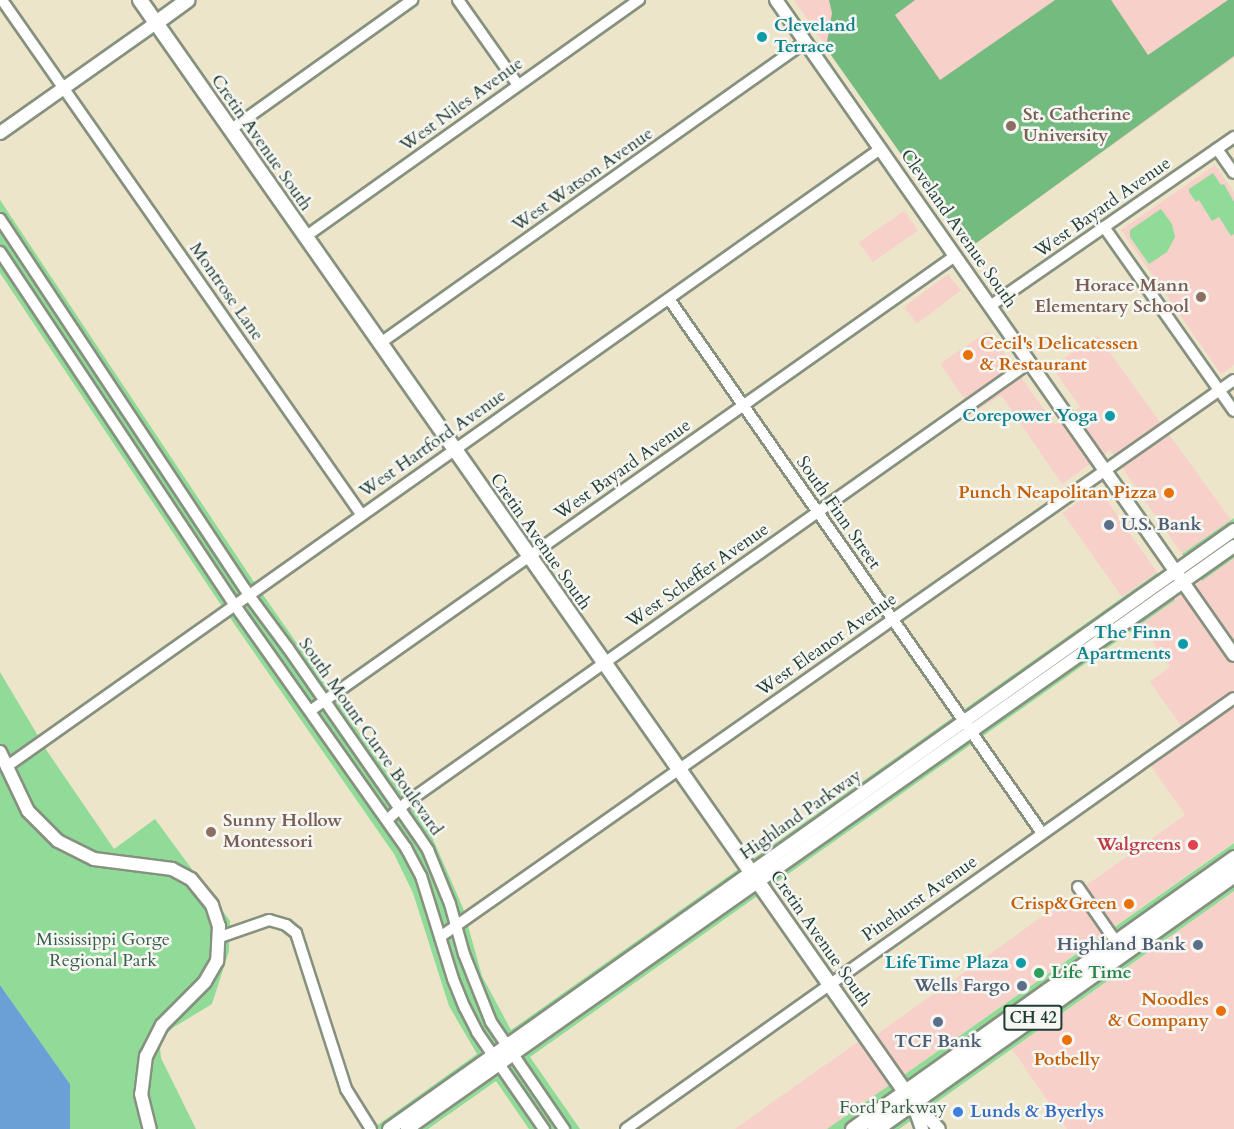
<!DOCTYPE html>
<html>
<head>
<meta charset="utf-8">
<style>
	body { margin:0 }
	#map { position:relative; width:1234px; height:1129px; overflow:hidden; background:#ede5ca; font-family:Cardo,serif }
	div>[style] { position:absolute }
	[style*='--x'] { left:calc(var(--x)*1px); top:calc(var(--y)*1px); width:calc(var(--w)*1px); rotate:calc(var(--a)*1deg) }
	.built>* { inset:0; background:#f7d0ca; transform-origin:0 0 }
	.green>* { inset:0; background:#90db98 }
	.forest>* { inset:0; background:#74bb80 }
	.water>* { inset:0; background:#69a1d7 }
	.roads { filter:drop-shadow(2px 0 #86917f) drop-shadow(-2px 0 #86917f) drop-shadow(0 2px #86917f) drop-shadow(0 -2px #86917f) }
	.minor>* { height:10px; margin:-5px; padding:0 5px; transform-origin:5px; border-radius:5px; background:#fff }
	.tertiary>* { height:12px; margin:-6px; padding:0 6px; transform-origin:6px; border-radius:6px; background:#fff }
	.secondary>* { height:14px; margin:-7px; padding:0 7px; transform-origin:7px; border-radius:7px; background:#fff }
	.primary>* { height:15px; margin:-7.5px; padding:0 7.5px; transform-origin:7.5px; border-radius:7.5px; background:#fff }
	.dots>* { width:16px; height:16px; translate:-50% -50%; box-sizing:border-box; border:3px solid #f6f6f2; border-radius:50% }
	span { translate:-50% -50%; white-space:nowrap; text-align:center; line-height:1.15; -webkit-text-stroke:5px #f6f6f2; paint-order:stroke }
	.shield-label span { padding:2px 4px; background:#f6f6f2; border:2px solid; border-radius:4px; -webkit-text-stroke-width:0 }
	.shield-label { font-size:16px; color:#1f3d34; font-weight:700 }
	.culture-label { font-size:18px; color:#0d838f; font-weight:700 }
	.left { translate:0 -50%; text-align:left }
	.right { translate:-100% -50%; text-align:right }
	.street-label { font-size:18px; color:#1f3d34 }
	.education-label { font-size:18px; color:#785e54; font-weight:700 }
	.food-label { font-size:18px; color:#c56008; font-weight:700 }
	.service-label { font-size:18px; color:#4e5e75; font-weight:700 }
	.health-label { font-size:18px; color:#be3a42; font-weight:700 }
	.park-label { font-size:18px; color:#365d48 }
	.leisure-label { font-size:18px; color:#27864d; font-weight:700 }
	.shop-label { font-size:18px; color:#366cbe; font-weight:700 }
</style>
</head>
<body>
<div id="map">
	<div class="built">
		<i style="clip-path:polygon(794px 0,1234px 0,1234px 58px,968px 249px)"></i>
		<i style="clip-path:polygon(1215px 165px,1234px 192px,1234px 365px,1221px 374px,1121px 230px)"></i>
		<i style="left:904px;top:211px;width:24px;height:55px;rotate:55deg"></i>
		<i style="left:948px;top:274px;width:21px;height:55px;rotate:53deg"></i>
		<i style="clip-path:polygon(988px 331px,1055px 425px,1080px 407px,1052px 367px,1097px 335px,1231px 520px,1182px 554px,1110px 450px,1062px 484px,1001px 395px,974px 413px,940px 364px)"></i>
		<i style="left:1098px;top:488px;width:103px;height:43px;rotate:55deg"></i>
		<i style="clip-path:polygon(1234px 558px,1234px 842px,827px 1129px,735px 1129px,866px 1036px,869px 1040px,1185px 815px,1147px 760px,1186px 733px,1150px 682px,1170px 667px,1141px 624px)"></i>
		<i style="clip-path:polygon(1234px 891px,1234px 1129px,1067px 1129px,1012px 1049px)"></i>
	</div>
	<div class="green">
		<i style="clip-path:polygon(1213px 173px,1221px 185px,1224px 184px,1234px 202px,1234px 234px,1231px 236px,1219px 217px,1212px 221px,1199px 200px,1196px 202px,1189px 192px,1189px 189px)"></i>
		<i style="clip-path:polygon(0 200px,252px 579px,432px 837px,463px 908px,482px 976px,511px 1030px,1157px 573px,1175px 600px,530px 1057px,580px 1129px,529px 1129px,496px 1081px,428px 1129px,372px 1129px,477px 1054px,449px 1006px,413px 893px,394px 854px,219px 602px,0 273px)"></i>
		<i style="clip-path:polygon(1161px 209px,1172px 224px,1175px 237px,1167px 252px,1149px 264px,1130px 237px,1130px 230px)"></i>
		<i style="clip-path:polygon(1234px 518px,1234px 558px,1202px 581px,1182px 554px)"></i>
		<i style="clip-path:polygon(0 672px,47px 751px,114px 849px,155px 819px,230px 921px,229px 951px,212px 1004px,174px 1027px,164px 1036px,160px 1048px,161px 1058px,196px 1129px,70px 1129px,70px 1084px,0 985px)"></i>
		<i style="clip-path:polygon(1234px 843px,1234px 891px,899px 1129px,827px 1129px)"></i>
	</div>
	<div class="forest">
		<i style="clip-path:polygon(829px 0,915px 0,895px 15px,940px 80px,1055px 0,1111px 0,1148px 55px,1228px 0,1234px 0,1234px 56px,968px 249px,826px 48px,832px 13px)"></i>
	</div>
	<div class="water">
		<i style="clip-path:polygon(0 985px,70px 1084px,70px 1129px,0 1129px)"></i>
	</div>
	<div class="roads">
		<div class="minor">
			<i style="--x:2;--y:0;--w:627;--a:55.07"></i>
			<i style="--x:458;--y:0;--w:104;--a:54.8"></i>
			<i style="--x:230;--y:130;--w:224;--a:-35.5"></i>
			<i style="--x:1217;--y:149;--w:29;--a:55"></i>
			<i style="--x:0;--y:219;--w:450;--a:56.5"></i>
			<i style="--x:248;--y:594;--w:67;--a:53.5"></i>
			<i style="--x:288;--y:648;--w:224;--a:55.2"></i>
			<i style="--x:416;--y:832;--w:22;--a:56"></i>
			<i style="--x:428;--y:850;--w:58;--a:67.8"></i>
			<i style="--x:450;--y:904;--w:52;--a:74.4"></i>
			<i style="--x:464;--y:954;--w:73;--a:68.3"></i>
			<i style="--x:491;--y:1022;--w:130;--a:55.7"></i>
			<i style="--x:1104;--y:227;--w:225;--a:54.8"></i>
			<i style="--x:305;--y:237;--w:410;--a:-35.4"></i>
			<i style="--x:0;--y:252;--w:423;--a:56.4"></i>
			<i style="--x:234;--y:604;--w:299;--a:54.8"></i>
			<i style="--x:406;--y:848;--w:32;--a:62"></i>
			<i style="--x:421;--y:876;--w:108;--a:72.7"></i>
			<i style="--x:453;--y:979;--w:31;--a:68"></i>
			<i style="--x:465;--y:1008;--w:27;--a:63"></i>
			<i style="--x:477;--y:1032;--w:118;--a:55.4"></i>
			<i style="--x:669;--y:299;--w:651;--a:55.07"></i>
			<i style="--x:990;--y:306;--w:297;--a:-34.7"></i>
			<i style="--x:379;--y:344;--w:522;--a:-35.33"></i>
			<i style="--x:310;--y:711;--w:789;--a:-35.2"></i>
			<i style="--x:6;--y:767;--w:1070;--a:-35.26"></i>
			<i style="--x:387;--y:820;--w:25;--a:-42"></i>
			<i style="--x:406;--y:803;--w:764;--a:-35.25"></i>
			<i style="--x:1078;--y:887;--w:72;--a:55.2"></i>
			<i style="--x:220;--y:937;--w:52;--a:-19.1"></i>
			<i style="--x:269;--y:920;--w:18;--a:16"></i>
			<i style="--x:286;--y:925;--w:13;--a:39"></i>
			<i style="--x:296;--y:933;--w:164;--a:72.2"></i>
			<i style="--x:346;--y:1089;--w:47;--a:58"></i>
			<i style="--x:440;--y:937;--w:970;--a:-35.05"></i>
			<i style="--x:626;--y:1129;--w:745;--a:-35.33"></i>
		</div>
		<div class="tertiary">
			<i style="--x:776;--y:0;--w:799;--a:55.04"></i>
			<i style="--x:0;--y:133;--w:191;--a:-35.2"></i>
			<i style="--x:0;--y:752;--w:65;--a:64.6"></i>
			<i style="--x:28;--y:811;--w:42;--a:45"></i>
			<i style="--x:58;--y:841;--w:40;--a:26.6"></i>
			<i style="--x:94;--y:859;--w:79;--a:7.3"></i>
			<i style="--x:172;--y:869;--w:21;--a:28"></i>
			<i style="--x:191;--y:879;--w:33;--a:51"></i>
			<i style="--x:212;--y:905;--w:22;--a:72"></i>
			<i style="--x:219;--y:926;--w:35;--a:93"></i>
			<i style="--x:217;--y:961;--w:24;--a:120"></i>
			<i style="--x:205;--y:982;--w:61;--a:135"></i>
			<i style="--x:162;--y:1025;--w:35;--a:117"></i>
			<i style="--x:146;--y:1056;--w:38;--a:97"></i>
			<i style="--x:141;--y:1094;--w:36;--a:76"></i>
			<i style="--x:913;--y:1102;--w:37;--a:46"></i>
			<i style="--x:913;--y:1103;--w:28;--a:71"></i>
			<i style="--x:389;--y:1129;--w:1036;--a:-35.33"></i>
			<i style="--x:407;--y:1129;--w:1012;--a:-35.18"></i>
		</div>
		<div class="secondary">
			<i style="--x:140;--y:0;--w:1342;--a:54.98"></i>
			<i style="--x:156;--y:23;--w:39;--a:-36"></i>
		</div>
		<div class="primary">
			<i style="--x:853;--y:1129;--w:468;--a:-35.4"></i>
			<i style="--x:875;--y:1129;--w:440;--a:-35.4"></i>
		</div>
	</div>
	<div class="dots">
		<i style="left:762px;top:37px;background:#0f9aa8"></i>
		<i style="left:1011px;top:126px;background:#8d6e63"></i>
		<i style="left:1201px;top:297px;background:#8d6e63"></i>
		<i style="left:968px;top:355px;background:#e8710a"></i>
		<i style="left:1110px;top:416px;background:#0f9aa8"></i>
		<i style="left:1169px;top:493px;background:#e8710a"></i>
		<i style="left:1109px;top:525px;background:#5c6f8a"></i>
		<i style="left:1183px;top:644px;background:#0f9aa8"></i>
		<i style="left:211px;top:832px;background:#8d6e63"></i>
		<i style="left:1193px;top:845px;background:#e0444e"></i>
		<i style="left:1129px;top:904px;background:#e8710a"></i>
		<i style="left:1198px;top:945px;background:#5c6f8a"></i>
		<i style="left:1021px;top:963px;background:#0f9aa8"></i>
		<i style="left:1039px;top:973px;background:#2e9e5b"></i>
		<i style="left:1022px;top:986px;background:#5c6f8a"></i>
		<i style="left:1221px;top:1011px;background:#e8710a"></i>
		<i style="left:938px;top:1022px;background:#5c6f8a"></i>
		<i style="left:1067px;top:1040px;background:#e8710a"></i>
		<i style="left:958px;top:1112px;background:#3f7fe0"></i>
	</div>
	<div class="shield-label">
		<span style="left:1033px;top:1018px">CH 42</span>
	</div>
	<div class="culture-label">
		<span class="left" style="left:774px;top:37px">Cleveland<br>Terrace</span>
		<span class="right" style="left:1098px;top:416px">Corepower Yoga</span>
		<span class="right" style="left:1171px;top:644px">The Finn<br>Apartments</span>
		<span class="right" style="left:1009px;top:963px">LifeTime Plaza</span>
	</div>
	<div class="street-label">
		<span style="left:462px;top:105px;rotate:-36deg">West Niles Avenue</span>
		<span style="left:261px;top:143px;rotate:55deg">Cretin Avenue South</span>
		<span style="left:583px;top:180px;rotate:-35deg">West Watson Avenue</span>
		<span style="left:1103px;top:208px;rotate:-35deg">West Bayard Avenue</span>
		<span style="left:958px;top:229px;rotate:55deg">Cleveland Avenue South</span>
		<span style="left:226px;top:292px;rotate:55deg">Montrose Lane</span>
		<span style="left:433px;top:444px;rotate:-35deg">West Hartford Avenue</span>
		<span style="left:623px;top:470px;rotate:-35deg">West Bayard Avenue</span>
		<span style="left:838px;top:513px;rotate:55deg">South Finn Street</span>
		<span style="left:540px;top:542px;rotate:55deg">Cretin Avenue South</span>
		<span style="left:698px;top:576px;rotate:-35deg">West Scheffer Avenue</span>
		<span style="left:827px;top:645px;rotate:-35deg">West Eleanor Avenue</span>
		<span style="left:370px;top:737px;rotate:55deg">South Mount Curve Boulevard</span>
		<span style="left:801px;top:815px;rotate:-35deg">Highland Parkway</span>
		<span style="left:920px;top:899px;rotate:-35deg">Pinehurst Avenue</span>
		<span style="left:820px;top:939px;rotate:55deg">Cretin Avenue South</span>
	</div>
	<div class="education-label">
		<span class="left" style="left:1023px;top:126px">St. Catherine<br>University</span>
		<span class="right" style="left:1189px;top:297px">Horace Mann<br>Elementary School</span>
		<span class="left" style="left:223px;top:832px">Sunny Hollow<br>Montessori</span>
	</div>
	<div class="food-label">
		<span class="left" style="left:980px;top:355px">Cecil's Delicatessen<br>&amp; Restaurant</span>
		<span class="right" style="left:1157px;top:493px">Punch Neapolitan Pizza</span>
		<span class="right" style="left:1117px;top:904px">Crisp&amp;Green</span>
		<span class="right" style="left:1209px;top:1011px">Noodles<br>&amp; Company</span>
		<span style="left:1067px;top:1060px">Potbelly</span>
	</div>
	<div class="service-label">
		<span class="left" style="left:1121px;top:525px">U.S. Bank</span>
		<span class="right" style="left:1186px;top:945px">Highland Bank</span>
		<span class="right" style="left:1010px;top:986px">Wells Fargo</span>
		<span style="left:938px;top:1042px">TCF Bank</span>
	</div>
	<div class="health-label">
		<span class="right" style="left:1181px;top:845px">Walgreens</span>
	</div>
	<div class="park-label">
		<span style="left:103px;top:951px">Mississippi Gorge<br>Regional Park</span>
		<span style="left:893px;top:1108px">Ford Parkway</span>
	</div>
	<div class="leisure-label">
		<span class="left" style="left:1051px;top:973px">Life Time</span>
	</div>
	<div class="shop-label">
		<span class="left" style="left:970px;top:1112px">Lunds &amp; Byerlys</span>
	</div>
</div>
</body>
</html>
